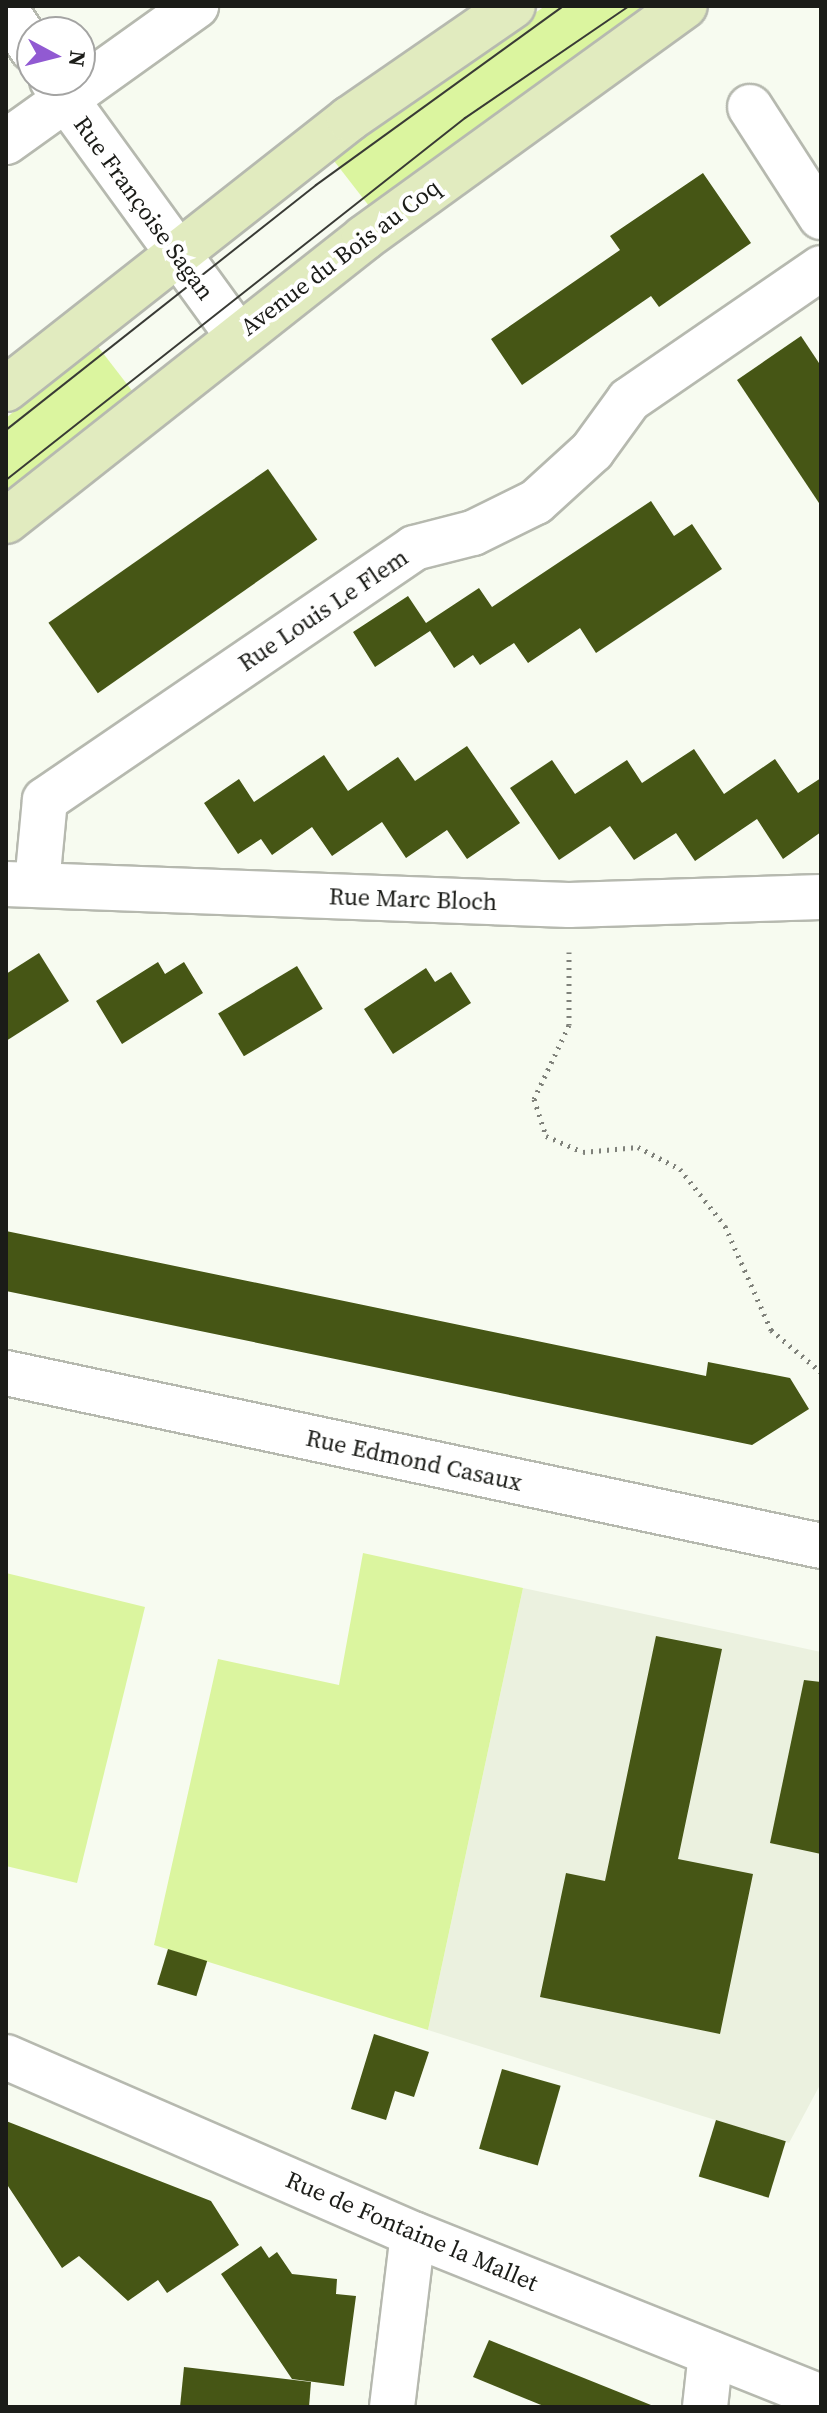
<!DOCTYPE html>
<html>
<head>
<meta charset="utf-8">
<style>
	body { margin:0 }
	#map { position:relative; width:827px; height:2413px; overflow:hidden; background:#f7fbf0; font-family:"Source Serif 4",serif }
	div>[style] { position:absolute }
	[style*='--x'] { left:calc(var(--x)*1px); top:calc(var(--y)*1px); width:calc(var(--w)*1px); rotate:calc(var(--a)*1deg) }
	.built>* { inset:0; background:#ebf1df }
	.green>* { inset:0; background:#dbf59f }
	.building>* { inset:0; background:#465615; transform-origin:0 0 }
	.path>* { height:5px; margin-top:-2.5px; transform-origin:0; background:repeating-linear-gradient(90deg,#7f817a 0 2px,transparent 0 8px) }
	.roads { filter:drop-shadow(2px 0 #b6b9af) drop-shadow(-2px 0 #b6b9af) drop-shadow(0 2px #b6b9af) drop-shadow(0 -2px #b6b9af) }
	.minor>* { height:44px; margin:-22px; padding:0 22px; transform-origin:22px; border-radius:22px; background:#fff }
	.secondary>* { height:44px; margin:-22px; padding:0 22px; transform-origin:22px; border-radius:22px; background:#e1ebbf }
	.tram>* { height:2px; margin:-1px; padding:0 1px; transform-origin:1px; border-radius:1px; background:#393a35 }
	span { translate:-50% -50%; white-space:nowrap; text-align:center; line-height:1.15; -webkit-text-stroke:8px #fff; paint-order:stroke }
	.street-label { font-size:24px; color:#1b1c18 }
	.frame { position:absolute; inset:0; border:8px solid #1b1c18; pointer-events:none }
	.north { position:absolute; left:16px; top:16px; width:80px; height:80px; box-sizing:border-box; background:#fff; border:2px solid #a4a4a3; border-radius:50%; rotate:97deg; font-size:22px; font-weight:700; line-height:32px; text-align:center; color:#1b1c18 }
	.north::after { content:''; display:block; margin:auto; width:28px; height:36px; background:#915ad2; clip-path:polygon(50% 0,100% 100%,50% 72%,0 100%) }
</style>
</head>
<body>
<div id="map">
	<div class="built">
		<i style="clip-path:polygon(523px 1588px,821px 1652px,821px 2083px,789px 2143px,428px 2030px)"></i>
	</div>
	<div class="green">
		<i style="clip-path:polygon(545px 6px,650px 6px,369px 206px,331px 157px)"></i>
		<i style="clip-path:polygon(96px 344px,133px 392px,6px 493px,6px 418px)"></i>
		<i style="clip-path:polygon(363px 1553px,523px 1588px,428px 2030px,154px 1945px,218px 1659px,339px 1685px)"></i>
		<i style="clip-path:polygon(6px 1573px,145px 1607px,77px 1883px,6px 1866px)"></i>
	</div>
	<div class="building">
		<i style="clip-path:polygon(703px 173px,751px 243px,659px 307px,651px 296px,522px 385px,491px 339px,620px 250px,610px 236px)"></i>
		<i style="clip-path:polygon(801px 336px,821px 366px,821px 506px,737px 380px)"></i>
		<i style="left:268px;top:469px;width:86px;height:268px;rotate:55deg"></i>
		<i style="clip-path:polygon(651px 501px,674px 536px,692px 524px,722px 569px,596px 653px,580px 628px,528px 663px,514px 643px,480px 665px,473px 655px,454px 668px,430px 631px,375px 667px,353px 632px,408px 596px,426px 623px,479px 588px,492px 607px)"></i>
		<i style="clip-path:polygon(467px 746px,520px 823px,467px 859px,447px 830px,406px 858px,382px 822px,332px 856px,312px 827px,272px 855px,261px 839px,238px 854px,204px 803px,239px 779px,254px 802px,324px 755px,348px 791px,398px 757px,415px 781px)"></i>
		<i style="clip-path:polygon(694px 749px,724px 794px,775px 759px,798px 793px,821px 778px,821px 832px,783px 859px,757px 819px,695px 861px,676px 833px,634px 860px,610px 826px,559px 860px,510px 788px,552px 760px,575px 794px,627px 760px,642px 783px)"></i>
		<i style="clip-path:polygon(39px 953px,69px 1001px,6px 1041px,6px 974px)"></i>
		<i style="clip-path:polygon(158px 962px,165px 974px,184px 962px,203px 993px,122px 1044px,96px 1001px)"></i>
		<i style="left:297px;top:966px;width:50px;height:92px;rotate:59deg"></i>
		<i style="clip-path:polygon(426px 968px,435px 982px,451px 972px,471px 1003px,393px 1054px,364px 1009px)"></i>
		<i style="clip-path:polygon(6px 1231px,706px 1376px,708px 1362px,790px 1378px,809px 1409px,752px 1445px,6px 1291px)"></i>
		<i style="clip-path:polygon(656px 1636px,722px 1649px,678px 1859px,753px 1874px,720px 2034px,540px 1997px,566px 1873px,605px 1881px)"></i>
		<i style="clip-path:polygon(804px 1680px,821px 1682px,821px 1854px,770px 1843px)"></i>
		<i style="left:168px;top:1949px;width:41px;height:37px;rotate:17deg"></i>
		<i style="clip-path:polygon(374px 2034px,429px 2052px,414px 2097px,395px 2091px,386px 2120px,351px 2109px)"></i>
		<i style="left:502px;top:2069px;width:61px;height:83px;rotate:16deg"></i>
		<i style="left:716px;top:2120px;width:73px;height:59px;rotate:17deg"></i>
		<i style="clip-path:polygon(6px 2121px,211px 2201px,239px 2245px,167px 2293px,158px 2280px,128px 2301px,79px 2256px,62px 2268px,6px 2183px)"></i>
		<i style="clip-path:polygon(261px 2246px,269px 2258px,277px 2252px,292px 2274px,337px 2279px,336px 2294px,356px 2296px,344px 2386px,292px 2379px,221px 2274px)"></i>
		<i style="clip-path:polygon(489px 2340px,651px 2405px,651px 2407px,546px 2407px,473px 2377px)"></i>
		<i style="clip-path:polygon(184px 2367px,311px 2382px,309px 2407px,180px 2407px)"></i>
	</div>
	<div class="path">
		<i style="--x:569;--y:952;--w:73;--a:90"></i>
		<i style="--x:569;--y:1025;--w:82;--a:115.3"></i>
		<i style="--x:534;--y:1099;--w:39;--a:72"></i>
		<i style="--x:546;--y:1136;--w:40;--a:23.4"></i>
		<i style="--x:583;--y:1152;--w:55;--a:-5.2"></i>
		<i style="--x:638;--y:1147;--w:47;--a:27.6"></i>
		<i style="--x:680;--y:1169;--w:73;--a:51.7"></i>
		<i style="--x:725;--y:1226;--w:114;--a:66.1"></i>
		<i style="--x:771;--y:1330;--w:65;--a:40"></i>
	</div>
	<div class="roads">
		<div class="minor">
			<i style="--x:6;--y:10;--w:47;--a:56.3"></i>
			<i style="--x:52;--y:80;--w:315;--a:54"></i>
			<i style="--x:750;--y:107;--w:131;--a:57.2"></i>
			<i style="--x:6;--y:142;--w:234;--a:-35.6"></i>
			<i style="--x:6;--y:884;--w:563;--a:2.14"></i>
			<i style="--x:569;--y:905;--w:252;--a:-1.8"></i>
			<i style="--x:37;--y:884;--w:84;--a:-84.6"></i>
			<i style="--x:45;--y:800;--w:447;--a:-34.3"></i>
			<i style="--x:414;--y:548;--w:61;--a:-14.3"></i>
			<i style="--x:473;--y:533;--w:70;--a:-26.2"></i>
			<i style="--x:536;--y:502;--w:76;--a:-42.3"></i>
			<i style="--x:592;--y:451;--w:63;--a:-54"></i>
			<i style="--x:629;--y:400;--w:233;--a:-34.5"></i>
			<i style="--x:6;--y:1373;--w:833;--a:11.98"></i>
			<i style="--x:6;--y:2057;--w:444;--a:23.5"></i>
			<i style="--x:413;--y:2234;--w:439;--a:21.8"></i>
			<i style="--x:392;--y:2407;--w:174;--a:-83.1"></i>
			<i style="--x:705;--y:2407;--w:54;--a:-83.7"></i>
		</div>
		<div class="secondary">
			<i style="--x:6;--y:389;--w:437;--a:-38.2"></i>
			<i style="--x:349;--y:119;--w:199;--a:-34.6"></i>
			<i style="--x:6;--y:521;--w:456;--a:-38.3"></i>
			<i style="--x:364;--y:238;--w:396;--a:-35.9"></i>
		</div>
	</div>
	<div class="tram">
		<i style="--x:6;--y:430;--w:395;--a:-38.3"></i>
		<i style="--x:316;--y:185;--w:305;--a:-35.9"></i>
		<i style="--x:6;--y:480;--w:585;--a:-38.26"></i>
		<i style="--x:465;--y:118;--w:199;--a:-34.3"></i>
	</div>
	<div class="street-label">
		<span style="left:144px;top:208px;rotate:54deg">Rue Françoise Sagan</span>
		<span style="left:340px;top:257px;rotate:-37deg">Avenue du Bois au Coq</span>
		<span style="left:323px;top:610px;rotate:-34deg">Rue Louis Le Flem</span>
		<span style="left:413px;top:899px;rotate:2deg">Rue Marc Bloch</span>
		<span style="left:414px;top:1460px;rotate:12deg">Rue Edmond Casaux</span>
		<span style="left:412px;top:2231px;rotate:23deg">Rue de Fontaine la Mallet</span>
	</div>
	<div class="frame"></div>
	<div class="north">N</div>
</div>
</body>
</html>
